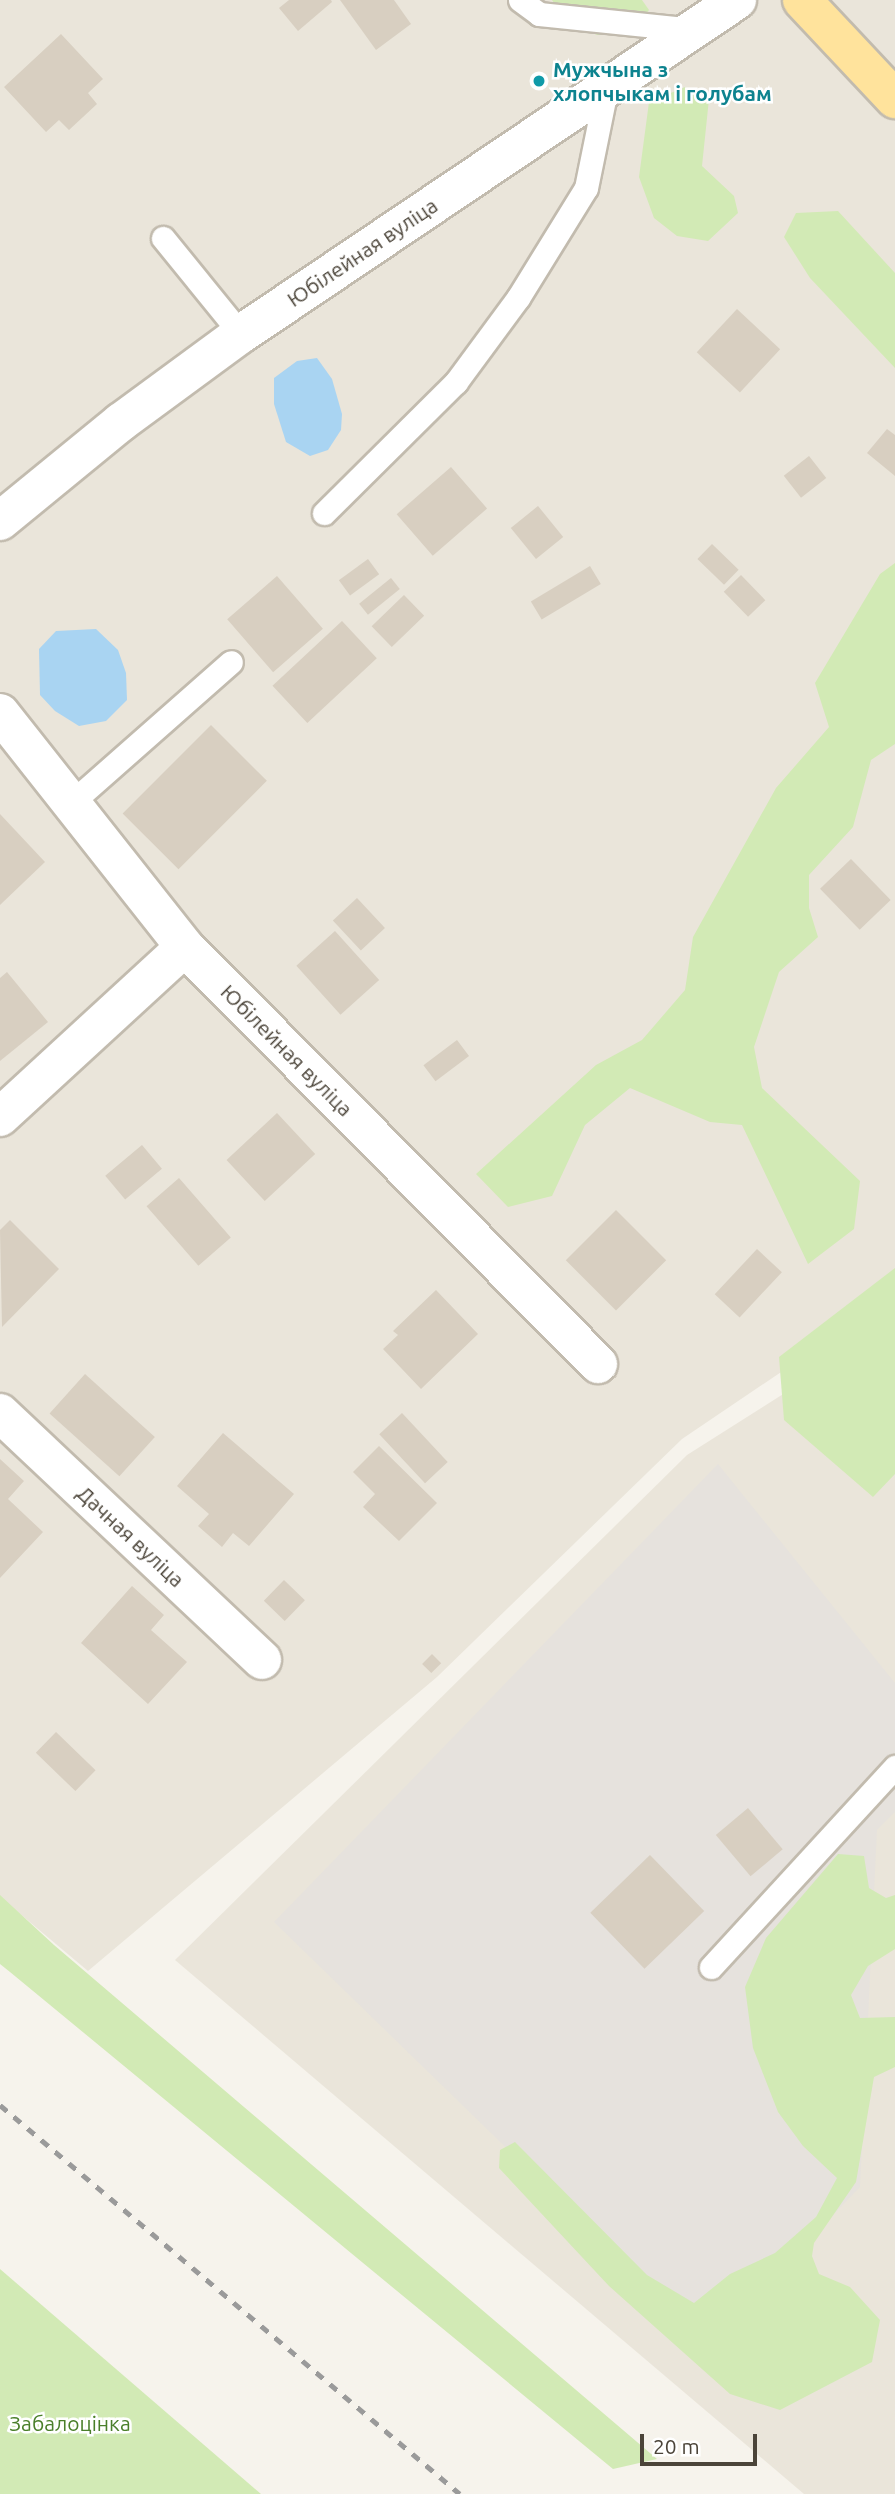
<!DOCTYPE html>
<html>
<head>
<meta charset="utf-8">
<style>
	body { margin:0 }
	#map { position:relative; width:895px; height:2494px; overflow:hidden; background:#f6f3ec; font-family:Ubuntu,sans-serif }
	div>[style] { position:absolute }
	[style*='--x'] { left:calc(var(--x)*1px); top:calc(var(--y)*1px); width:calc(var(--w)*1px); rotate:calc(var(--a)*1deg) }
	.residential>* { inset:0; background:#eae5da }
	.industrial>* { inset:0; background:#e6e2dd }
	.green>* { inset:0; background:#d2eab5 }
	.water>* { inset:0; background:#a9d4f2 }
	.building>* { inset:0; background:#d8cfc1; transform-origin:0 0 }
	.roads { filter:drop-shadow(2px 0 #c2bbae) drop-shadow(-2px 0 #c2bbae) drop-shadow(0 2px #c2bbae) drop-shadow(0 -2px #c2bbae) }
	.service>* { height:23px; margin:-11.5px; padding:0 11.5px; transform-origin:11.5px; border-radius:11.5px; background:#fff }
	.minor>* { height:38px; margin:-19px; padding:0 19px; transform-origin:19px; border-radius:19px; background:#fff }
	.primary>* { height:38px; margin:-19px; padding:0 19px; transform-origin:19px; border-radius:19px; background:#ffe39c }
	.rail>* { height:5px; margin-top:-2.5px; transform-origin:0; background:repeating-linear-gradient(90deg,#9a9a9a 0 9px,transparent 0 18px) }
	.dots>* { width:19px; height:19px; translate:-50% -50%; box-sizing:border-box; border:4px solid #fff; border-radius:50% }
	span { translate:-50% -50%; white-space:nowrap; text-align:center; line-height:1.15; -webkit-text-stroke:5px #fff; paint-order:stroke }
	.culture-label { font-size:21px; color:#0d838f; font-weight:700 }
	.left { translate:0 -50%; text-align:left }
	.street-label { font-size:21px; color:#4b4439 }
	.park-label { font-size:21px; color:#4a7f2a }
	.scale { position:absolute; left:640px; top:2434px; width:117px; height:32px; box-sizing:border-box; border:4px solid #4b4439; border-top:0; padding-left:9px; font-size:21px; line-height:24px; white-space:nowrap; color:#4b4439; -webkit-text-stroke:5px #fff; paint-order:stroke }
</style>
</head>
<body>
<div id="map">
	<div class="residential">
		<i style="clip-path:polygon(0 0,895px 0,895px 1295px,682px 1439px,437px 1677px,88px 1971px,0 1897px)"></i>
		<i style="clip-path:polygon(895px 1323px,895px 2494px,804px 2494px,175px 1960px,687px 1455px)"></i>
	</div>
	<div class="industrial">
		<i style="clip-path:polygon(718px 1464px,895px 1683px,895px 1812px,877px 1830px,860px 2187px,708px 2344px,274px 1922px)"></i>
	</div>
	<div class="green">
		<i style="clip-path:polygon(552px 0,642px 0,649px 10px,632px 32px,597px 35px,566px 21px)"></i>
		<i style="clip-path:polygon(685px 87px,709px 99px,702px 166px,734px 196px,738px 213px,708px 241px,677px 236px,654px 218px,639px 177px,649px 102px)"></i>
		<i style="clip-path:polygon(838px 211px,895px 273px,895px 368px,810px 278px,784px 237px,796px 213px)"></i>
		<i style="clip-path:polygon(895px 563px,895px 744px,871px 760px,853px 827px,809px 875px,809px 908px,818px 937px,779px 972px,754px 1047px,762px 1088px,860px 1181px,854px 1229px,808px 1264px,742px 1125px,710px 1122px,630px 1088px,585px 1125px,552px 1196px,508px 1207px,476px 1174px,596px 1065px,642px 1040px,685px 990px,693px 937px,776px 788px,829px 727px,815px 683px,880px 574px)"></i>
		<i style="clip-path:polygon(895px 1268px,895px 1474px,873px 1497px,784px 1420px,779px 1357px)"></i>
		<i style="clip-path:polygon(838px 1854px,864px 1856px,869px 1888px,886px 1898px,895px 1895px,895px 1949px,868px 1966px,851px 1995px,860px 2018px,895px 2017px,895px 2067px,874px 2077px,856px 2182px,814px 2243px,812px 2256px,819px 2274px,850px 2287px,880px 2320px,872px 2362px,780px 2410px,730px 2394px,609px 2286px,499px 2168px,500px 2150px,515px 2142px,647px 2275px,694px 2303px,730px 2274px,775px 2253px,816px 2217px,837px 2178px,803px 2146px,778px 2112px,753px 2048px,745px 1987px,766px 1938px)"></i>
		<i style="clip-path:polygon(0 1895px,54px 1945px,657px 2459px,613px 2469px,10px 1972px,0 1964px)"></i>
		<i style="clip-path:polygon(0 2269px,261px 2494px,0 2494px)"></i>
	</div>
	<div class="water">
		<i style="clip-path:polygon(317px 358px,332px 379px,342px 414px,341px 430px,328px 450px,310px 456px,286px 442px,274px 404px,274px 378px,297px 361px)"></i>
		<i style="clip-path:polygon(96px 629px,118px 650px,126px 673px,127px 700px,106px 721px,79px 726px,55px 711px,40px 695px,39px 649px,56px 631px)"></i>
	</div>
	<div class="building">
		<i style="clip-path:polygon(289px 0,331px 0,332px 2px,298px 31px,279px 8px)"></i>
		<i style="clip-path:polygon(340px 0,394px 0,411px 24px,376px 50px)"></i>
		<i style="clip-path:polygon(61px 34px,103px 79px,88px 93px,97px 104px,69px 130px,59px 120px,46px 132px,4px 87px)"></i>
		<i style="left:737px;top:309px;width:59px;height:59px;rotate:43deg"></i>
		<i style="clip-path:polygon(887px 429px,895px 435px,895px 476px,867px 453px)"></i>
		<i style="left:809px;top:456px;width:28px;height:32px;rotate:52deg"></i>
		<i style="left:451px;top:467px;width:55px;height:72px;rotate:49deg"></i>
		<i style="left:538px;top:506px;width:40px;height:35px;rotate:51deg"></i>
		<i style="left:712px;top:544px;width:37px;height:21px;rotate:44deg"></i>
		<i style="left:368px;top:559px;width:19px;height:36px;rotate:54deg"></i>
		<i style="left:590px;top:566px;width:21px;height:69px;rotate:59deg"></i>
		<i style="left:741px;top:575px;width:35px;height:24px;rotate:46deg"></i>
		<i style="left:277px;top:576px;width:70px;height:66px;rotate:49deg"></i>
		<i style="left:391px;top:578px;width:14px;height:41px;rotate:51deg"></i>
		<i style="left:404px;top:595px;width:29px;height:45px;rotate:46deg"></i>
		<i style="left:342px;top:621px;width:51px;height:95px;rotate:47deg"></i>
		<i style="left:211px;top:725px;width:79px;height:125px;rotate:45deg"></i>
		<i style="clip-path:polygon(0 814px,45px 862px,0 905px)"></i>
		<i style="left:851px;top:859px;width:57px;height:43px;rotate:46deg"></i>
		<i style="left:357px;top:898px;width:41px;height:33px;rotate:47deg"></i>
		<i style="left:335px;top:931px;width:66px;height:52px;rotate:48deg"></i>
		<i style="clip-path:polygon(7px 972px,48px 1022px,0 1061px,0 978px)"></i>
		<i style="left:457px;top:1040px;width:20px;height:42px;rotate:53deg"></i>
		<i style="left:277px;top:1113px;width:56px;height:69px;rotate:47deg"></i>
		<i style="left:142px;top:1145px;width:31px;height:48px;rotate:50deg"></i>
		<i style="left:179px;top:1178px;width:79px;height:43px;rotate:49deg"></i>
		<i style="left:616px;top:1210px;width:71px;height:71px;rotate:45deg"></i>
		<i style="clip-path:polygon(10px 1220px,59px 1269px,2px 1327px,0 1230px)"></i>
		<i style="left:757px;top:1249px;width:34px;height:62px;rotate:43deg"></i>
		<i style="clip-path:polygon(436px 1290px,478px 1334px,421px 1389px,383px 1349px,398px 1335px,393px 1331px)"></i>
		<i style="left:85px;top:1374px;width:94px;height:53px;rotate:42deg"></i>
		<i style="left:402px;top:1413px;width:67px;height:31px;rotate:47deg"></i>
		<i style="clip-path:polygon(223px 1433px,294px 1494px,249px 1546px,233px 1533px,222px 1547px,198px 1526px,209px 1514px,177px 1486px)"></i>
		<i style="clip-path:polygon(379px 1446px,437px 1503px,399px 1541px,363px 1507px,375px 1494px,353px 1472px)"></i>
		<i style="clip-path:polygon(0 1459px,24px 1481px,8px 1499px,43px 1532px,0 1578px)"></i>
		<i style="left:284px;top:1580px;width:29px;height:29px;rotate:44deg"></i>
		<i style="clip-path:polygon(132px 1586px,164px 1615px,151px 1630px,187px 1662px,148px 1704px,81px 1643px)"></i>
		<i style="left:432px;top:1654px;width:13px;height:14px;rotate:45deg"></i>
		<i style="left:56px;top:1732px;width:55px;height:29px;rotate:44deg"></i>
		<i style="left:748px;top:1808px;width:54px;height:42px;rotate:50deg"></i>
		<i style="left:650px;top:1855px;width:78px;height:83px;rotate:46deg"></i>
	</div>
	<div class="roads">
		<div class="service">
			<i style="--x:520;--y:0;--w:24;--a:36"></i>
			<i style="--x:539;--y:14;--w:156;--a:5.9"></i>
			<i style="--x:163;--y:238;--w:124;--a:50.9"></i>
			<i style="--x:324;--y:513;--w:186;--a:-44.8"></i>
			<i style="--x:456;--y:382;--w:104;--a:-53.6"></i>
			<i style="--x:518;--y:298;--w:129;--a:-58.3"></i>
			<i style="--x:586;--y:188;--w:100;--a:-78.5"></i>
			<i style="--x:71;--y:803;--w:213;--a:-41.4"></i>
			<i style="--x:711;--y:1967;--w:272;--a:-47.4"></i>
		</div>
		<div class="minor">
			<i style="--x:0;--y:521;--w:156;--a:-39.3"></i>
			<i style="--x:121;--y:422;--w:149;--a:-36.3"></i>
			<i style="--x:241;--y:334;--w:598;--a:-33.96"></i>
			<i style="--x:0;--y:713;--w:298;--a:51.7"></i>
			<i style="--x:185;--y:947;--w:587;--a:45.28"></i>
			<i style="--x:0;--y:1117;--w:251;--a:-42.6"></i>
			<i style="--x:0;--y:1413;--w:360;--a:43.3"></i>
		</div>
		<div class="primary">
			<i style="--x:802;--y:0;--w:136;--a:46.8"></i>
		</div>
	</div>
	<div class="rail">
		<i style="--x:0;--y:2105;--w:602;--a:40.22"></i>
	</div>
	<div class="dots">
		<i style="left:539px;top:81px;background:#0f9aa8"></i>
	</div>
	<div class="culture-label">
		<span class="left" style="left:553px;top:81px">Мужчына з<br>хлопчыкам і голубам</span>
	</div>
	<div class="street-label">
		<span style="left:362px;top:252px;rotate:-34deg">Юбілейная вуліца</span>
		<span style="left:287px;top:1050px;rotate:45deg">Юбілейная вуліца</span>
		<span style="left:131px;top:1536px;rotate:43deg">Дачная вуліца</span>
	</div>
	<div class="park-label">
		<span style="left:70px;top:2423px">Забалоцінка</span>
	</div>
	<div class="scale">20 m</div>
</div>
</body>
</html>
